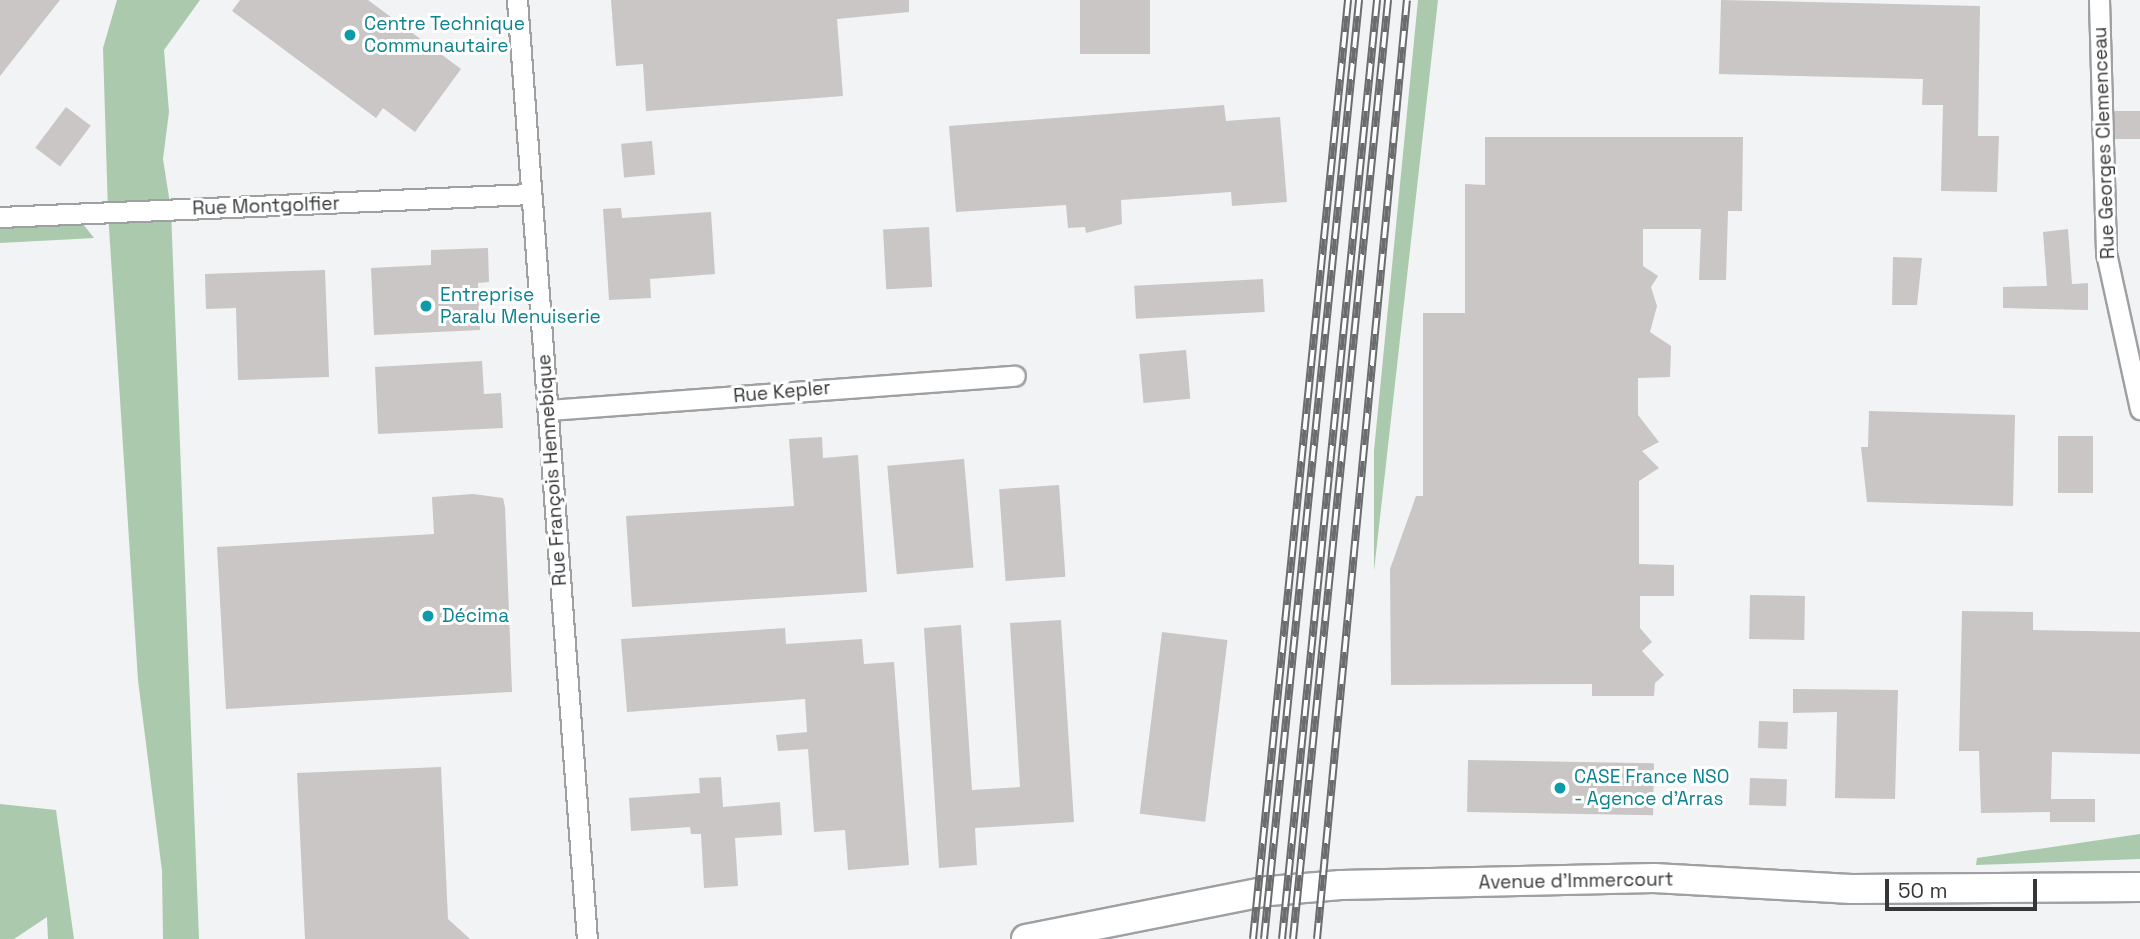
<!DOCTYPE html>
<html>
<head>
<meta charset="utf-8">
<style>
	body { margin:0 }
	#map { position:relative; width:2140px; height:939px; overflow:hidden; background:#f1f3f5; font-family:"Space Grotesk",sans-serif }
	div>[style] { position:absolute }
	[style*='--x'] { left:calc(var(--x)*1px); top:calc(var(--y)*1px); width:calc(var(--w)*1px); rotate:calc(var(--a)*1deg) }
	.green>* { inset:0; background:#abc9ad }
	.building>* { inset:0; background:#cac6c6; transform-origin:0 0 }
	.roads { filter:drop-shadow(2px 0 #9ea0a2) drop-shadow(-2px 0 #9ea0a2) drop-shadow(0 2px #9ea0a2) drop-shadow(0 -2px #9ea0a2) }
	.minor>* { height:19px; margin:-9.5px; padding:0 9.5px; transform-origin:9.5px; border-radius:9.5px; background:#fff }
	.secondary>* { height:28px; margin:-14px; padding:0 14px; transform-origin:14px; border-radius:14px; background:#fff }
	.rail>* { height:8px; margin-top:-4px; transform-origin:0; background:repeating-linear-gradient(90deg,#fff 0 16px,#6a6c6d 0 32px); box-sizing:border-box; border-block:2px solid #6a6c6d }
	.dots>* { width:19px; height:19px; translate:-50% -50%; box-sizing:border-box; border:4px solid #fff; border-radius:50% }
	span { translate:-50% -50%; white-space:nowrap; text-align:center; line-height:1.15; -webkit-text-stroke:6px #fff; paint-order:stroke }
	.culture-label { font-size:19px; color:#0d838f }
	.left { translate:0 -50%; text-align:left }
	.street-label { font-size:19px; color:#353637 }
	.scale { position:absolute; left:1885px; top:879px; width:152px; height:32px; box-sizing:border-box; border:4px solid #353637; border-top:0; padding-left:9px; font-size:21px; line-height:24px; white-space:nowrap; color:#353637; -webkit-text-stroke:5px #fff; paint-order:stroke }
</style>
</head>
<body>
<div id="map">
	<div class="green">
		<i style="clip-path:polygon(117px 0,200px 0,164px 50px,169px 112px,163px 159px,171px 210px,199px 939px,163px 939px,162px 871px,138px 680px,108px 212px,103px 48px)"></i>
		<i style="clip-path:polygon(1418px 0,1438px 0,1374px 571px,1374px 451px)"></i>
		<i style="clip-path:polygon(83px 224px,94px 238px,0 243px,0 228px)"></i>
		<i style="clip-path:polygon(0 804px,56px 810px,74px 939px,48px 939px,47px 917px,14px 939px,0 939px)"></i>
		<i style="clip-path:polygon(2140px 834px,2140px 859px,1976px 865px,1977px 858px)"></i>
	</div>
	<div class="building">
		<i style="clip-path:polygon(0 0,60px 0,0 76px)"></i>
		<i style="clip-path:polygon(240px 0,368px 0,461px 69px,415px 132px,383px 108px,376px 118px,232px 11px)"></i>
		<i style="clip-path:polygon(611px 0,909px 0,909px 12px,837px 19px,843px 96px,646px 111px,643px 64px,616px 66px)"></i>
		<i style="left:1080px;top:0;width:70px;height:54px"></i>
		<i style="clip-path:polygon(1721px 0,1980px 6px,1978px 136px,1999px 136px,1997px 192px,1941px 191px,1943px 105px,1922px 105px,1923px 79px,1719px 74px)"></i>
		<i style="clip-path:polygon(1224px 105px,1226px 121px,1280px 117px,1287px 202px,1232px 206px,1231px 192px,1121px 200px,1122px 224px,1086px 233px,1085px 227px,1068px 228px,1066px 205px,956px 212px,949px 126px)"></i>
		<i style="left:66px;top:107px;width:31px;height:51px;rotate:37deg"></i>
		<i style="left:2140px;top:111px;width:28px;height:26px;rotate:90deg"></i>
		<i style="clip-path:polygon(1485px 137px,1743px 137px,1742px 211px,1728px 211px,1726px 280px,1699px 280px,1701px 229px,1643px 229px,1643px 266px,1658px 276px,1651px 287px,1657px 306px,1650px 332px,1671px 346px,1670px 377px,1638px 378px,1638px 415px,1659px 442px,1642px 451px,1659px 468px,1639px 481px,1639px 564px,1674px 565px,1674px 596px,1640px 596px,1640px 628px,1652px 642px,1642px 651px,1664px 675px,1655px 683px,1654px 696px,1592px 696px,1592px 684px,1391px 685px,1390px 569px,1416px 496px,1423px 496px,1423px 313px,1465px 313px,1465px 184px,1485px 185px)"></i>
		<i style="left:652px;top:141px;width:34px;height:31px;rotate:85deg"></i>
		<i style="clip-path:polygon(621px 208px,622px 218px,711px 212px,715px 274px,650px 279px,651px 298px,609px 300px,603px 209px)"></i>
		<i style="left:929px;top:227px;width:60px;height:46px;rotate:87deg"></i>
		<i style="clip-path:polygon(2068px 229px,2072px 284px,2088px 283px,2088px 310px,2003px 308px,2003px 287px,2047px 286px,2043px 232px)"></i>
		<i style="clip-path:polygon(488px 248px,489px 282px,478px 283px,480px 330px,374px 335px,371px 268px,431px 265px,431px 250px)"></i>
		<i style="clip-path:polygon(1893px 257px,1922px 258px,1917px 305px,1892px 305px)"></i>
		<i style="clip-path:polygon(325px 270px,329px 377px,238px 380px,236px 308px,206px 309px,205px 274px)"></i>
		<i style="left:1263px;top:279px;width:33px;height:129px;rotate:87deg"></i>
		<i style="left:1186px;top:350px;width:49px;height:47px;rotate:85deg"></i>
		<i style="clip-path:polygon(482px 361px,484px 394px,501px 393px,503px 428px,378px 434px,375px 367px)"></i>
		<i style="clip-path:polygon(1869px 411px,2015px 415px,2013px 506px,1867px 502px,1861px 447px,1868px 447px)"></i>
		<i style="left:2058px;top:436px;width:35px;height:57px"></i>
		<i style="clip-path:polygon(822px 437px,823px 458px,858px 455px,867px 592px,632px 607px,626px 516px,794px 506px,789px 439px)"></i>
		<i style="left:964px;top:459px;width:109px;height:77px;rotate:85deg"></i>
		<i style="left:1059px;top:485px;width:92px;height:60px;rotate:86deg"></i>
		<i style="clip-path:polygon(473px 494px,503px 498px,505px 507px,512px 692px,226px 709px,217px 547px,434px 534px,432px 497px)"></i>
		<i style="left:1750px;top:595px;width:55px;height:44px;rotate:1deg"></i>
		<i style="clip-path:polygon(1962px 611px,2033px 612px,2033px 630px,2140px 632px,2140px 754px,2052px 752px,2051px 799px,2095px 799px,2095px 822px,2050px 822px,2050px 812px,1981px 813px,1979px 751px,1959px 751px)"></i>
		<i style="clip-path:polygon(1061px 620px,1074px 822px,975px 828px,977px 865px,939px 868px,924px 628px,961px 625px,972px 790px,1020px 787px,1010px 623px)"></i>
		<i style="clip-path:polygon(785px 628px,786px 644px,862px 639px,864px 664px,894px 662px,909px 865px,848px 870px,845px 830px,814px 832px,808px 749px,778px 751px,776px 735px,807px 732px,805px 699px,627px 712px,621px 639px)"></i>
		<i style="left:1162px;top:632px;width:66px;height:183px;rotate:7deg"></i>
		<i style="clip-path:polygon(1793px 689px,1898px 690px,1895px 799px,1835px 798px,1837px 712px,1793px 713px)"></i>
		<i style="left:1759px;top:721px;width:29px;height:27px;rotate:2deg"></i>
		<i style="left:1468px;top:760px;width:186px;height:52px;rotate:1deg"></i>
		<i style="clip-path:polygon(441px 767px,448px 919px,470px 939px,305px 939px,297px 773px)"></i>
		<i style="clip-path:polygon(721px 777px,723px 807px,780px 802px,782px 835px,735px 838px,738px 886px,704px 888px,701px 834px,691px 834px,690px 827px,631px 831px,629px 798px,700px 793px,699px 778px)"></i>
		<i style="left:1750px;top:778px;width:37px;height:27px;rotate:2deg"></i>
	</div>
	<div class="roads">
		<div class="minor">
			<i style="--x:517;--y:0;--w:942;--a:85.74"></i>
			<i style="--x:2099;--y:0;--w:253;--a:88.4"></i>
			<i style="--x:2106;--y:253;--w:160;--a:77.7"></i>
			<i style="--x:0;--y:217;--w:532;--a:-2.48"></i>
			<i style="--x:548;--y:410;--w:468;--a:-4.2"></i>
		</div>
		<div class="secondary">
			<i style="--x:1026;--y:939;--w:248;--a:-11.2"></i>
			<i style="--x:1269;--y:891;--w:72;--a:-4.8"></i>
			<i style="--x:1341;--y:885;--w:313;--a:-1.3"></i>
			<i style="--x:1654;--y:878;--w:198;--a:3.2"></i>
			<i style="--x:1852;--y:889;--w:288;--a:-0.4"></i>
		</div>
	</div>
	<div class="rail">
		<i style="--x:1253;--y:939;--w:944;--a:-84.22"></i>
		<i style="--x:1264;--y:939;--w:944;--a:-84.22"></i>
		<i style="--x:1282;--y:939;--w:944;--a:-84.22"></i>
		<i style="--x:1293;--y:939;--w:944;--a:-84.22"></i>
		<i style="--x:1317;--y:939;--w:943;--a:-84.53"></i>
	</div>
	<div class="dots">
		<i style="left:350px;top:35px;background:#0f9aa8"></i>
		<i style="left:426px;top:306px;background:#0f9aa8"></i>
		<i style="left:428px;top:616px;background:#0f9aa8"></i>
		<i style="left:1560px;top:788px;background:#0f9aa8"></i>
	</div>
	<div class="culture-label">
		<span class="left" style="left:364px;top:35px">Centre Technique<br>Communautaire</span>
		<span class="left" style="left:440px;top:306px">Entreprise<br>Paralu Menuiserie</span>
		<span class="left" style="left:442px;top:616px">Décima</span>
		<span class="left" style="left:1574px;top:788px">CASE France NSO<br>- Agence d'Arras</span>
	</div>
	<div class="street-label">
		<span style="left:2104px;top:143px;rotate:-92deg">Rue Georges Clemenceau</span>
		<span style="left:266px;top:206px;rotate:-2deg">Rue Montgolfier</span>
		<span style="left:782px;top:392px;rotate:-5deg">Rue Kepler</span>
		<span style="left:552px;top:470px;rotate:-94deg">Rue François Hennebique</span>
		<span style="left:1576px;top:881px;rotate:-1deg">Avenue d'Immercourt</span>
	</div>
	<div class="scale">50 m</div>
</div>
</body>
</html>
